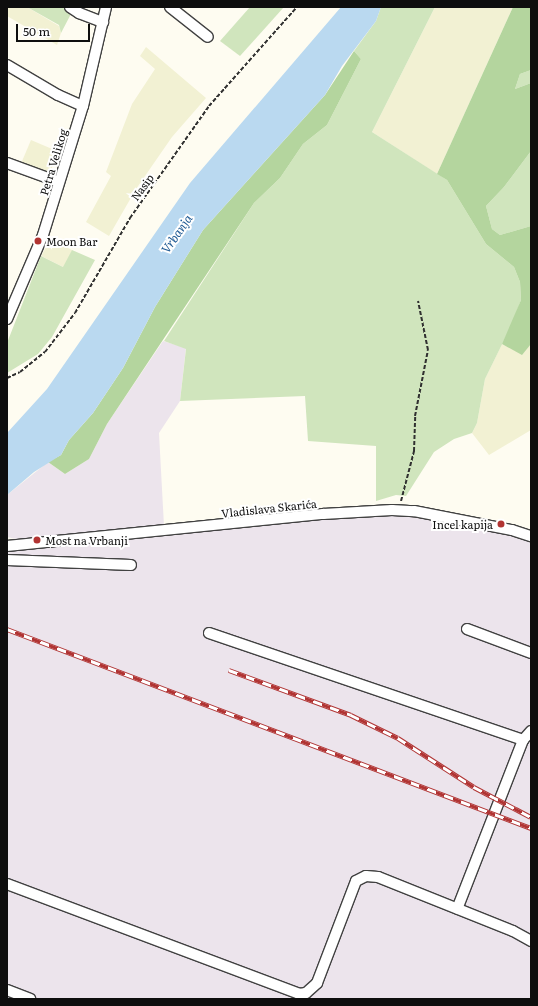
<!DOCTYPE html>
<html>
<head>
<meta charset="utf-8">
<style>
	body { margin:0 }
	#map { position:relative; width:538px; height:1006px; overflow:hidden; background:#fefcf1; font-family:Literata,serif }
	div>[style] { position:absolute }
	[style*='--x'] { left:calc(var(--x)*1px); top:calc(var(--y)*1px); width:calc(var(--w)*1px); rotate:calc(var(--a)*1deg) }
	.industrial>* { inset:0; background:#ece4ec }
	.farmland>* { inset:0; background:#f2f1d3; transform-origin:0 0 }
	.green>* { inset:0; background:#d0e5bd }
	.forest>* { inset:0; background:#b4d59e }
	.water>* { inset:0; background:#bad9f0 }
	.path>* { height:2px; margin-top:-1px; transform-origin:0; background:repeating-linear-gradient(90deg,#303030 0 4px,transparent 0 6px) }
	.roads { filter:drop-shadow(1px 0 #414141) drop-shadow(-1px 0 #414141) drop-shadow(0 1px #414141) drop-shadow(0 -1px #414141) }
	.minor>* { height:10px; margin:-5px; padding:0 5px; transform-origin:5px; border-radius:5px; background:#fff }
	.rail>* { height:4.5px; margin-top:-2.25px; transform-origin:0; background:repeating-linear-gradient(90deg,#fff 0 9px,#b13433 0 18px); box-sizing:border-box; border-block:1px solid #b13433 }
	.dots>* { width:11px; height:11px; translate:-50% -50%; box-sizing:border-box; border:2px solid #fff; border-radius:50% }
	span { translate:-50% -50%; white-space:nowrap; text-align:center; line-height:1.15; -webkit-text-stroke:4px #fff; paint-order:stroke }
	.street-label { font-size:11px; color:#0e0e0e }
	.poi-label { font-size:11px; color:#0e0e0e }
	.left { translate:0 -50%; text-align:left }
	.right { translate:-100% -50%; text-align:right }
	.water-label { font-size:12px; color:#235d95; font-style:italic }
	.frame { position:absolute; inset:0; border:8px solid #0e0e0e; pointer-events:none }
	.scale { position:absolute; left:16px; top:24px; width:74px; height:18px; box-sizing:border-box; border:2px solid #0e0e0e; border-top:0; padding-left:5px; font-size:12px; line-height:14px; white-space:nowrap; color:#0e0e0e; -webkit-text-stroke:3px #fff; paint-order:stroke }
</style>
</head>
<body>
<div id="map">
	<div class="industrial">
		<i style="clip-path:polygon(163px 341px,186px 348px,180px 401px,159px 433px,164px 526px,16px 539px,7px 537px,7px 495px,48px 462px,65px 474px,89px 459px,107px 424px)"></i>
		<i style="clip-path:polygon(392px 510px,531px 536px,531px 999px,7px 999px,7px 546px)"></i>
	</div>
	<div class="farmland">
		<i style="clip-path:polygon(7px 7px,27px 7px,59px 26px,61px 33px,57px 45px,7px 16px)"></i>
		<i style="clip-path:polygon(435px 7px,513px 7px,437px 174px,372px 132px)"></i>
		<i style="clip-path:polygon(146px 47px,206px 98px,172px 137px,136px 189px,109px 236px,86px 222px,111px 176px,106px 172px,132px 104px,155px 69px,140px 56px)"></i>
		<i style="left:31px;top:140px;width:30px;height:26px;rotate:23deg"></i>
		<i style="left:50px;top:239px;width:25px;height:19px;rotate:27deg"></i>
		<i style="clip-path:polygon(502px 344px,522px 354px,531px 344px,531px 430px,489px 455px,472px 433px,477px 423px,485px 379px)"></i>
	</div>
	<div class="green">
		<i style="clip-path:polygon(27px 7px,64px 7px,72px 12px,61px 33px,59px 25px)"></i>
		<i style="clip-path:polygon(250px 7px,284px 7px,240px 56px,220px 41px)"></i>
		<i style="clip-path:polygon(381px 7px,435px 7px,372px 132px,447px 180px,486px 244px,514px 267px,520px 282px,521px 300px,511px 326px,485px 379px,477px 423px,472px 433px,454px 439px,434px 452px,406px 496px,396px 495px,376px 501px,376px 446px,308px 441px,305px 396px,180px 401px,186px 349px,164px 341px,254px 203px,280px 178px,303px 144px,327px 125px,361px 59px,354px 51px,376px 21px)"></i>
		<i style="clip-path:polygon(531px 70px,531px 83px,515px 89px,520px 74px)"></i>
		<i style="clip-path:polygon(531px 151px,531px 226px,500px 235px,492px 229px,486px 206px,504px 187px)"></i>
		<i style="clip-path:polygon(72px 250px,95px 260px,52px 337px,38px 354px,7px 373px,7px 343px,41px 256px,63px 267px)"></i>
	</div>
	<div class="forest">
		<i style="clip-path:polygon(513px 7px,531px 7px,531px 70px,520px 74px,515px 89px,531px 83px,531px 151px,504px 187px,486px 206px,492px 229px,500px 235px,531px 226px,531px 344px,522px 355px,502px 344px,521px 300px,520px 282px,514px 267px,486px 244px,447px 180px,437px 174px)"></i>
		<i style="clip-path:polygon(354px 51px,361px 59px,327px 125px,303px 144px,280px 178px,254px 203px,107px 424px,89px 459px,65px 474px,48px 462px,61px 455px,69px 440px,93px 413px,123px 368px,155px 307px,203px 230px,325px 95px)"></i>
	</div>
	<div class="water">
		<i style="clip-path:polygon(341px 7px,381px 7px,376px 21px,342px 66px,325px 95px,203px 230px,155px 307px,123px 368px,93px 413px,69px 440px,61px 455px,34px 472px,7px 495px,7px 433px,47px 389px,190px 183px)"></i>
	</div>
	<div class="path">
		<i style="--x:7;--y:378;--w:14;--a:-25"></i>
		<i style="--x:20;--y:372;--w:32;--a:-39"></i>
		<i style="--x:45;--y:352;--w:49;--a:-52.4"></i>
		<i style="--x:75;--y:313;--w:110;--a:-59.9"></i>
		<i style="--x:130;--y:218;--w:137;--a:-54.8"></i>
		<i style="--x:209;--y:106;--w:132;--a:-48.4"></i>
		<i style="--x:401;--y:501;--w:52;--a:-75.4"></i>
		<i style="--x:414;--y:451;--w:35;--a:-88"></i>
		<i style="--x:415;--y:416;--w:67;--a:-78.9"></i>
		<i style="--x:428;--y:350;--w:50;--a:-101.5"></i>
	</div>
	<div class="roads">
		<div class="minor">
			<i style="--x:70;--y:7;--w:11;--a:34"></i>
			<i style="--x:79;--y:13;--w:26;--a:21"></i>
			<i style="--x:170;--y:7;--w:48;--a:38.3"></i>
			<i style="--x:7;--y:65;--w:59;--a:30.5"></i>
			<i style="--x:58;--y:95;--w:27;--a:24"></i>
			<i style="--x:7;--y:163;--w:55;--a:20.1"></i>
			<i style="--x:7;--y:319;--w:91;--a:-66.8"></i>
			<i style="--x:43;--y:235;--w:135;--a:-72.8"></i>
			<i style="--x:83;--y:106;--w:102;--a:-76.9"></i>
			<i style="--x:7;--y:546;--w:318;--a:-5.8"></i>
			<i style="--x:323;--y:514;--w:69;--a:-3.3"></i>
			<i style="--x:392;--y:510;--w:22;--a:3"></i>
			<i style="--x:414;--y:511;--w:100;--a:11"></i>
			<i style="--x:512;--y:530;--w:20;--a:18"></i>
			<i style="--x:7;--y:560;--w:124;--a:2.3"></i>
			<i style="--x:467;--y:629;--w:68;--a:20.6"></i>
			<i style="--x:209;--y:633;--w:332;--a:18.8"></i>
			<i style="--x:523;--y:740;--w:181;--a:111.3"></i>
			<i style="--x:523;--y:740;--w:12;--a:-48"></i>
			<i style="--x:7;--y:884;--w:312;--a:20.6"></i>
			<i style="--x:299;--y:994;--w:7;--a:-8"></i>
			<i style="--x:306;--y:993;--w:15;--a:-42"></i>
			<i style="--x:317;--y:983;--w:109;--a:-69.1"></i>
			<i style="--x:356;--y:881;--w:11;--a:-27"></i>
			<i style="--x:366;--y:876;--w:12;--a:5"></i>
			<i style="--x:378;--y:877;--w:145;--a:21.8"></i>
			<i style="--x:513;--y:931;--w:21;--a:29"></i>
			<i style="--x:7;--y:990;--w:25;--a:21"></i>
		</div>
	</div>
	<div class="rail">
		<i style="--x:7;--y:629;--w:561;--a:20.8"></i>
		<i style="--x:229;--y:670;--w:130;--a:20.2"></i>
		<i style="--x:351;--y:715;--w:52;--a:26.1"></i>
		<i style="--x:398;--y:738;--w:90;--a:32.8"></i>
		<i style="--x:474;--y:787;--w:64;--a:27.8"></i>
	</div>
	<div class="dots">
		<i style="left:38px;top:241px;background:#b13433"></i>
		<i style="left:501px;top:524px;background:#b13433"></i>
		<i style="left:37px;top:540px;background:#b13433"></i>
	</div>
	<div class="street-label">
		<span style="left:53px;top:162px;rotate:-73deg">Petra Velikog</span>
		<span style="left:142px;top:187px;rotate:-54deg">Nasip</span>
		<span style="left:269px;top:508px;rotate:-6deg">Vladislava Skarića</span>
	</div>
	<div class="poi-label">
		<span class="left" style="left:46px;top:241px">Moon Bar</span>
		<span class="right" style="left:493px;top:524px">Incel kapija</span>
		<span class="left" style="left:45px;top:540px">Most na Vrbanji</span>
	</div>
	<div class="water-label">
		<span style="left:177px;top:234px;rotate:-55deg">Vrbanja</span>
	</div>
	<div class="frame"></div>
	<div class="scale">50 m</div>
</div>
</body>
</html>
